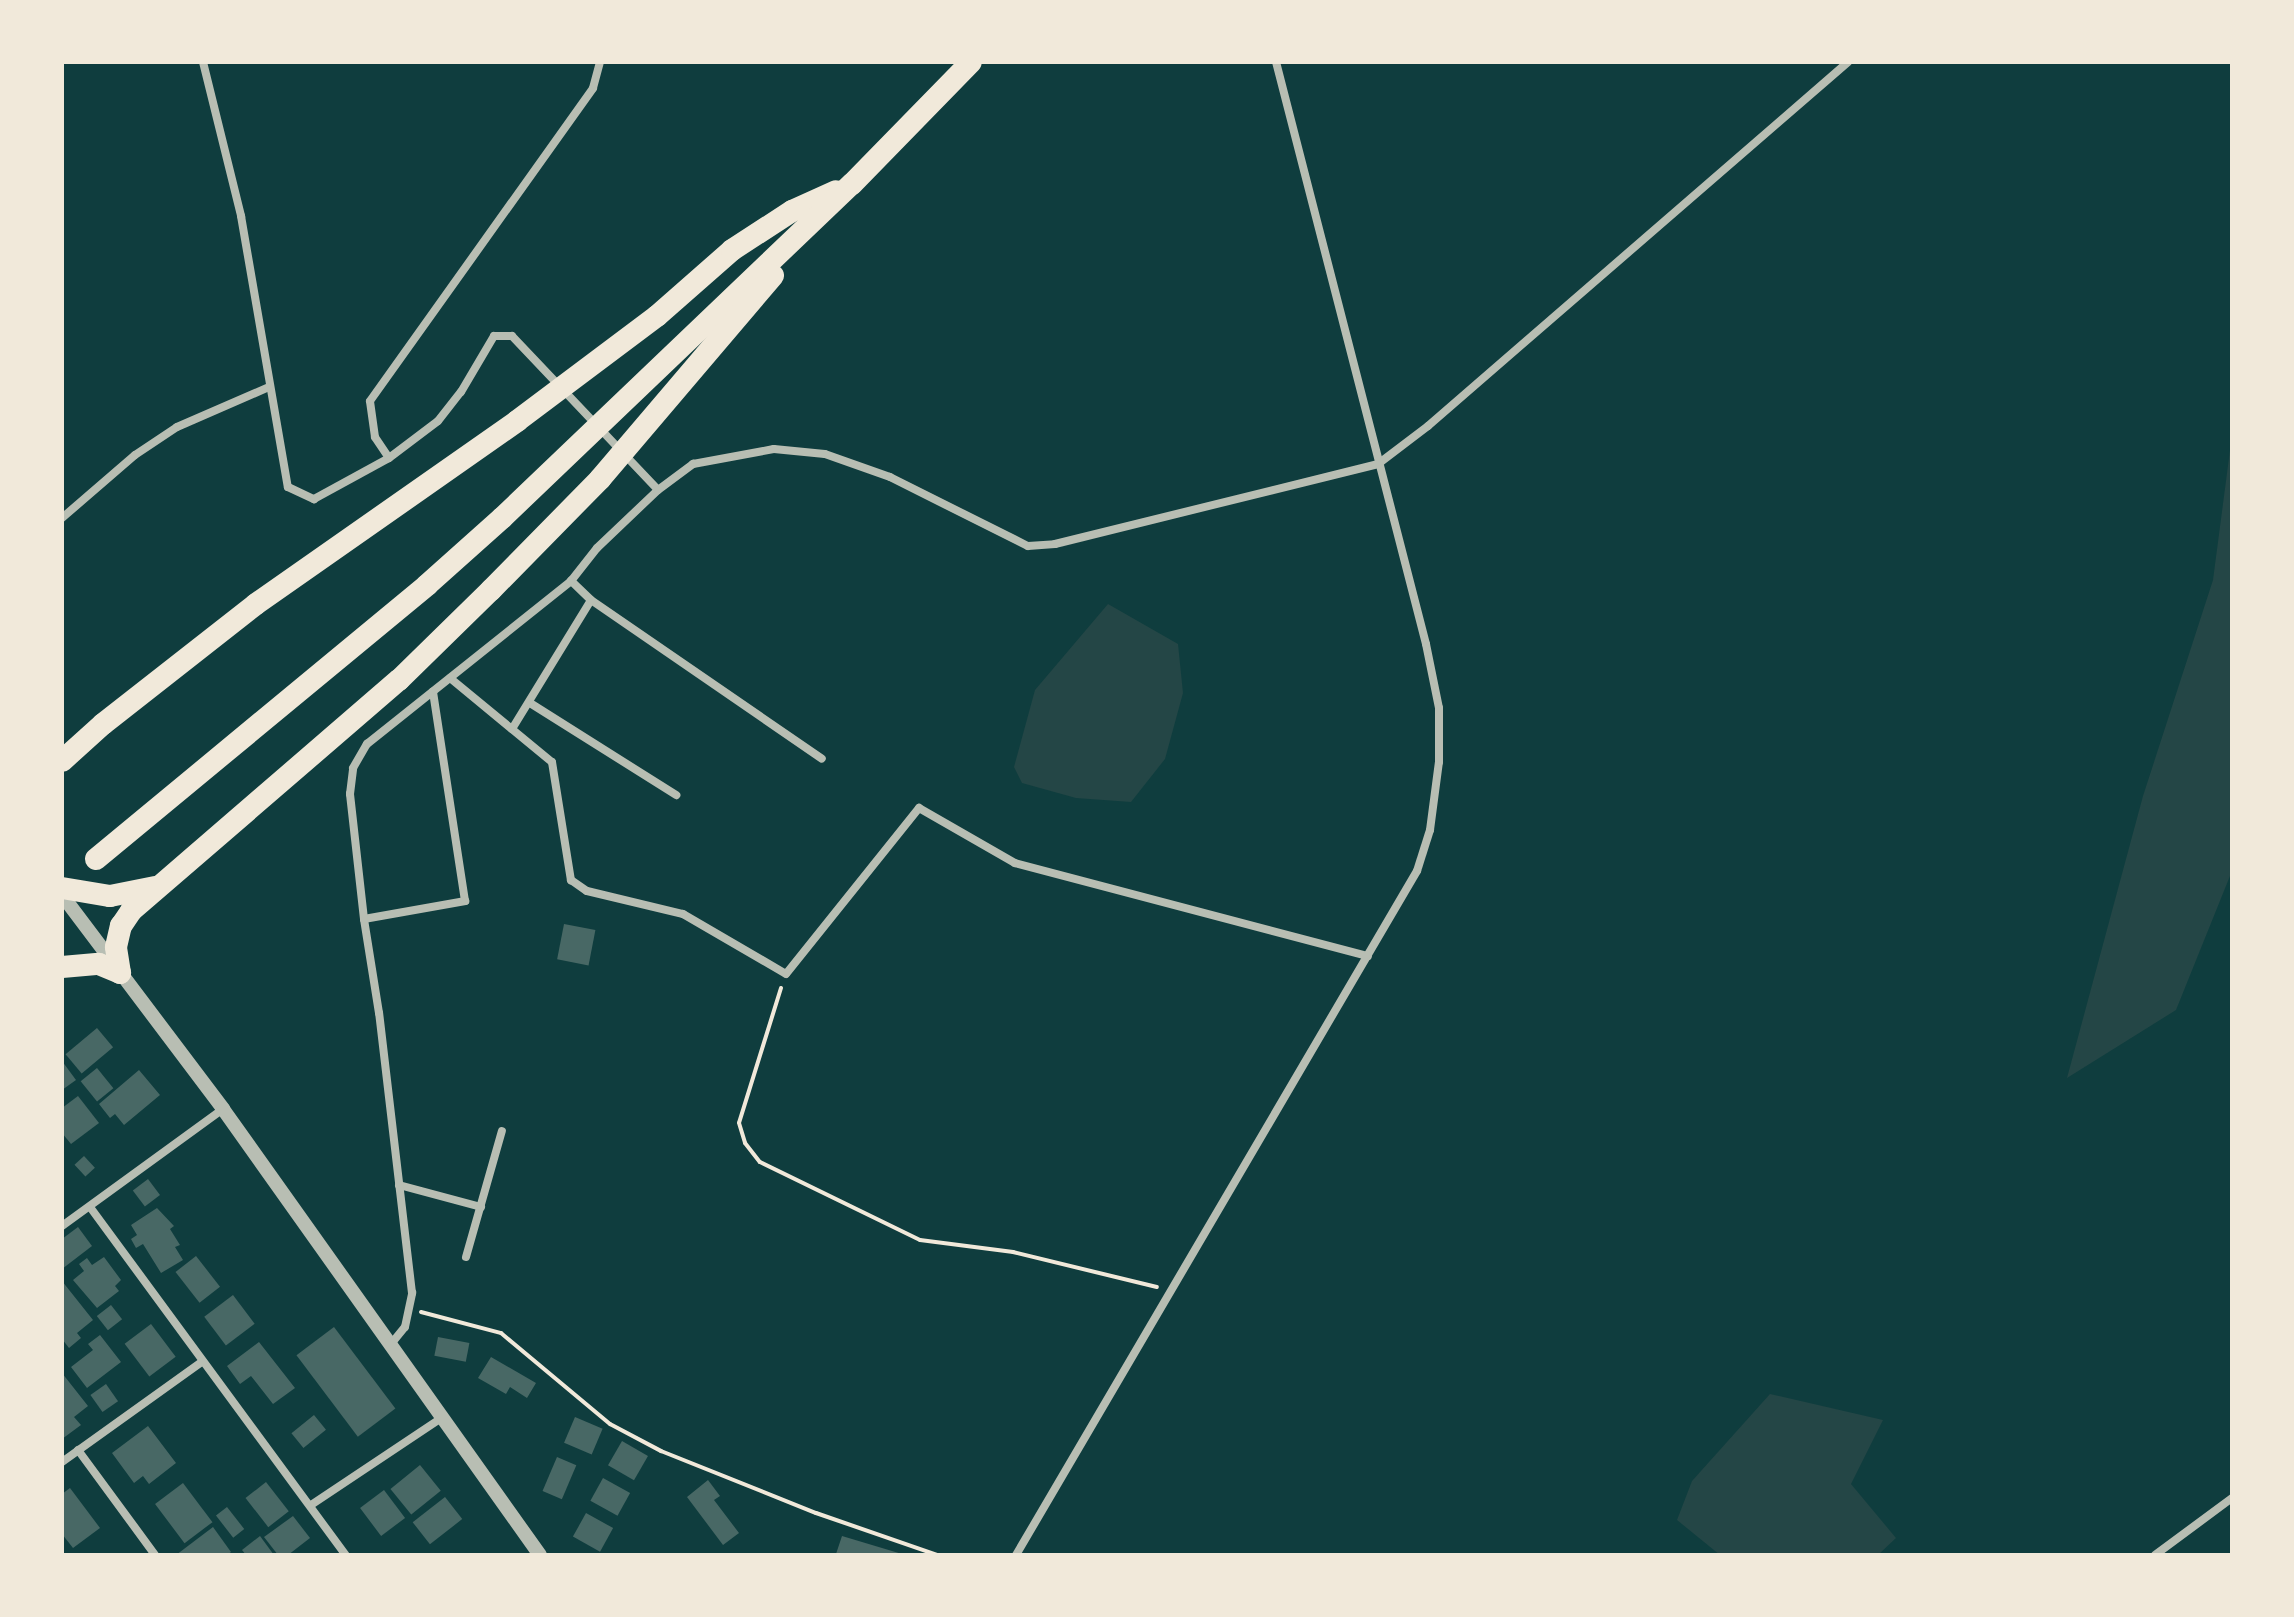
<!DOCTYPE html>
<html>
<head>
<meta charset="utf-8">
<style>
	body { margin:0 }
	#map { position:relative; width:2294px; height:1617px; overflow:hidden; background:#0f3d3e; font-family:Raleway,sans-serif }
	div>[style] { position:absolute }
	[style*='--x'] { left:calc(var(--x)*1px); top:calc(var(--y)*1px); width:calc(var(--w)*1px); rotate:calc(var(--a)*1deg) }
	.green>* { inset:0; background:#244646 }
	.building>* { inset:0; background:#486865; transform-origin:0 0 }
	.path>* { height:4px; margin:-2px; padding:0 2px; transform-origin:2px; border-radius:2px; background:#f1e9da }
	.minor>* { height:8px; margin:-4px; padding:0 4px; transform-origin:4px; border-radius:4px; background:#b8beb3 }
	.tertiary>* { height:14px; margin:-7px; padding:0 7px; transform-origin:7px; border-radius:7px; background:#b8beb3 }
	.motorway>* { height:22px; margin:-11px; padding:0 11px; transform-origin:11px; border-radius:11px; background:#f1e9da }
	span { translate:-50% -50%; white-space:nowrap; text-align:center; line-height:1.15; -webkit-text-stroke:8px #f1e9da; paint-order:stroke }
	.frame { position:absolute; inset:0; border:64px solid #f1e9da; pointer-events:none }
</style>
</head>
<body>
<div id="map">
	<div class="green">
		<i style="clip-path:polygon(2232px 435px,2232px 871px,2176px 1010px,2067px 1078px,2143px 796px,2213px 580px)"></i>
		<i style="clip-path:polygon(1108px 604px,1178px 644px,1183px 693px,1165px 759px,1131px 802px,1076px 798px,1022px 783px,1014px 767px,1035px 690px)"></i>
		<i style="clip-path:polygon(1770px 1394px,1883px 1420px,1851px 1484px,1896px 1538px,1878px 1555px,1720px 1555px,1677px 1520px,1692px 1481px)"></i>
	</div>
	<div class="building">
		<i style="left:564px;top:924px;width:32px;height:36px;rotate:11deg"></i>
		<i style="left:97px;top:1028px;width:25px;height:41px;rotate:50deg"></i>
		<i style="clip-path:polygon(62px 1061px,76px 1080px,62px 1090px)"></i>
		<i style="left:97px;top:1068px;width:26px;height:21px;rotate:51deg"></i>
		<i style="clip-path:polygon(139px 1070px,160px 1095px,124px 1125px,115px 1114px,110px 1118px,99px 1104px)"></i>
		<i style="clip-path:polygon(78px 1096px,99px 1123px,71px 1144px,62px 1133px,62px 1108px)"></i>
		<i style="left:84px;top:1156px;width:16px;height:13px;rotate:47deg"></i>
		<i style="left:148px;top:1179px;width:20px;height:19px;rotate:53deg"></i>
		<i style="clip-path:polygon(157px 1208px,174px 1226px,170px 1229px,180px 1245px,175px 1247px,183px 1260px,161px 1273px,143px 1244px,136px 1248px,131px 1239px,137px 1235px,131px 1225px)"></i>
		<i style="clip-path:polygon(78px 1227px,92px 1246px,62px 1269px,62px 1239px)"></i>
		<i style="left:196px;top:1256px;width:39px;height:26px;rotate:52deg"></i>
		<i style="clip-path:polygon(104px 1257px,121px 1280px,115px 1286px,119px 1291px,97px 1308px,73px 1280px,84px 1271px,79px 1264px,87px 1258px,92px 1265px)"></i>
		<i style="clip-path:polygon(62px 1281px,93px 1320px,77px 1333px,81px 1338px,69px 1348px,62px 1339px)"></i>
		<i style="left:233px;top:1295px;width:36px;height:36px;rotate:53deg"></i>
		<i style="left:111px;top:1305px;width:18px;height:18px;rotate:52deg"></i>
		<i style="left:151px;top:1324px;width:41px;height:33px;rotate:53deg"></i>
		<i style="left:334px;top:1327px;width:102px;height:47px;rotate:53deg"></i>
		<i style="clip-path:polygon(100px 1335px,121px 1362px,87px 1388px,71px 1367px,93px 1350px,88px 1344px)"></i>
		<i style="left:438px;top:1337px;width:32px;height:19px;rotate:11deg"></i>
		<i style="clip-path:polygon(259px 1342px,295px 1388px,273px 1404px,251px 1376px,240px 1384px,227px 1366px)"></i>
		<i style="clip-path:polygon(491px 1357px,536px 1383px,527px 1398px,510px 1387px,506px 1394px,478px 1378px)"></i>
		<i style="clip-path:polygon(62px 1373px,88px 1406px,74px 1417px,81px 1425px,62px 1439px)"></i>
		<i style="left:106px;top:1384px;width:21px;height:19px;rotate:55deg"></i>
		<i style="left:314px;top:1415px;width:19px;height:29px;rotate:51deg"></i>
		<i style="left:575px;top:1417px;width:30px;height:28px;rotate:23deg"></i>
		<i style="clip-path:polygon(148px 1426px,176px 1463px,149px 1484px,143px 1476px,134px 1483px,112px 1453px)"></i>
		<i style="left:622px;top:1441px;width:30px;height:28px;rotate:30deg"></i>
		<i style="left:557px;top:1457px;width:21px;height:37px;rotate:23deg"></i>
		<i style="left:420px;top:1465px;width:33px;height:38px;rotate:51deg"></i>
		<i style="left:603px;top:1478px;width:31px;height:26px;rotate:29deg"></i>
		<i style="clip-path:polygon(708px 1480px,720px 1496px,714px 1500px,739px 1533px,723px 1545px,687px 1497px)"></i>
		<i style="left:266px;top:1482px;width:37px;height:26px;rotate:52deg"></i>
		<i style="left:183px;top:1483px;width:49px;height:35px;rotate:53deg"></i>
		<i style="clip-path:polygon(70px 1488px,100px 1528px,73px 1548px,62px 1534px,62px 1494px)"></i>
		<i style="left:384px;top:1490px;width:35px;height:30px;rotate:53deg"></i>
		<i style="left:445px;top:1497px;width:28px;height:41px;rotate:52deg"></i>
		<i style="left:227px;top:1507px;width:28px;height:14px;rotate:52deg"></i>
		<i style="left:586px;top:1513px;width:31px;height:27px;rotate:29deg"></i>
		<i style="clip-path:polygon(293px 1516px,310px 1538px,288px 1555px,278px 1555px,264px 1537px)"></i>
		<i style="clip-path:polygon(213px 1527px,231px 1552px,227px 1555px,176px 1555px)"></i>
		<i style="clip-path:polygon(260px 1536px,274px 1555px,246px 1555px,242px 1550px)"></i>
		<i style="clip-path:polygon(842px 1536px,902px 1554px,902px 1555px,836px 1554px)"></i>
	</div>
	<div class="path">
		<i style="--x:781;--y:988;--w:141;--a:107.3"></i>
		<i style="--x:739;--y:1123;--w:21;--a:73"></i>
		<i style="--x:745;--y:1143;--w:24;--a:52"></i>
		<i style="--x:760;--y:1162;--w:178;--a:26"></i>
		<i style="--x:920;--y:1240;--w:94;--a:7.4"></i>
		<i style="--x:1013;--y:1252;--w:148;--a:13.7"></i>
		<i style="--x:421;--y:1312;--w:83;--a:14.7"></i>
		<i style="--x:501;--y:1333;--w:142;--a:39.9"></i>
		<i style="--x:610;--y:1424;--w:58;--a:27.9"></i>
		<i style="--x:661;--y:1451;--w:167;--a:21.8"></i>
		<i style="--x:816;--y:1513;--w:128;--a:19.1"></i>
	</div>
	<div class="minor">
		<i style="--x:203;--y:62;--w:159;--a:76.1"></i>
		<i style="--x:241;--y:216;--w:275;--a:80.2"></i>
		<i style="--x:288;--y:487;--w:29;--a:25"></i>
		<i style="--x:314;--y:499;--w:85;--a:-28.7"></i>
		<i style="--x:389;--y:458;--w:25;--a:-124"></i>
		<i style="--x:375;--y:437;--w:36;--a:-98"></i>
		<i style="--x:370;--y:401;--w:384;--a:-54.5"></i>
		<i style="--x:593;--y:88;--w:27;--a:-75"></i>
		<i style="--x:389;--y:458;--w:61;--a:-37.1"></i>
		<i style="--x:438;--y:421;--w:37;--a:-52"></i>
		<i style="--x:461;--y:392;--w:65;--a:-59.5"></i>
		<i style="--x:494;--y:336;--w:18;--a:0"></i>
		<i style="--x:512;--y:336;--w:212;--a:46.5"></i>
		<i style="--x:62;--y:518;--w:96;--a:-40.8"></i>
		<i style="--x:135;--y:455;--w:50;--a:-33.7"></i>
		<i style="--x:177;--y:427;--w:100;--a:-23.5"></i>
		<i style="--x:591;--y:600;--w:280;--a:34.5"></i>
		<i style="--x:450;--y:678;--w:132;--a:39.5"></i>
		<i style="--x:552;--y:762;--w:120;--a:80.9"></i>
		<i style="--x:571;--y:880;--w:19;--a:35"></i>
		<i style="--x:587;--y:891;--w:99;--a:13.5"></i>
		<i style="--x:683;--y:914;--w:119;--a:30.2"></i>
		<i style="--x:786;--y:974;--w:213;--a:-51.3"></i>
		<i style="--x:919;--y:808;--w:111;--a:29.8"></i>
		<i style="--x:1015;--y:863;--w:365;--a:14.8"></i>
		<i style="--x:530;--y:703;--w:173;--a:32.2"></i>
		<i style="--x:512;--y:729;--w:151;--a:-58.5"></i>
		<i style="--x:591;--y:600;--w:28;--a:-136"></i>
		<i style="--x:571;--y:581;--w:42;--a:-51.8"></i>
		<i style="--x:597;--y:548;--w:84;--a:-43.6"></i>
		<i style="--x:658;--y:490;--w:44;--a:-36.6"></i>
		<i style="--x:693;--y:464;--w:82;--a:-10.5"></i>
		<i style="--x:774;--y:449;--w:51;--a:5.6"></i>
		<i style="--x:825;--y:454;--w:69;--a:19.5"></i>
		<i style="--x:890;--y:477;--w:154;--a:26.6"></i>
		<i style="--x:1028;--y:546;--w:27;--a:-4"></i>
		<i style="--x:1055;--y:544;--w:333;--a:-13.9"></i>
		<i style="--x:1378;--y:464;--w:63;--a:-37.2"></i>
		<i style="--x:1428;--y:426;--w:556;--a:-40.91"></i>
		<i style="--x:364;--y:919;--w:103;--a:-10.1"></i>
		<i style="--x:465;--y:901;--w:212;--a:-98.7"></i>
		<i style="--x:399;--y:1185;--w:85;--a:15"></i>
		<i style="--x:90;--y:1207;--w:432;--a:53.7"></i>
		<i style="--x:62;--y:1226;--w:199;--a:-36"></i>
		<i style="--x:466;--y:1257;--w:131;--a:-74.1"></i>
		<i style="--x:391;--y:1344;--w:22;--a:-51"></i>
		<i style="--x:405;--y:1327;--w:35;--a:-78"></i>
		<i style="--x:412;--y:1293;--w:282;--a:-96.7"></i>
		<i style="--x:379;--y:1013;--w:95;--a:-99.1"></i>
		<i style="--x:364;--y:919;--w:126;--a:-96.4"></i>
		<i style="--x:350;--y:794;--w:26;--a:-83"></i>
		<i style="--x:353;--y:768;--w:28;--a:-60"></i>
		<i style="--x:367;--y:744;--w:261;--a:-38.6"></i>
		<i style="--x:78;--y:1450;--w:130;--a:53.7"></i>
		<i style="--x:62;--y:1462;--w:173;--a:-35.6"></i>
		<i style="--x:311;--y:1505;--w:159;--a:-33.7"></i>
		<i style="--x:1016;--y:1555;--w:793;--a:-59.62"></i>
		<i style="--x:1417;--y:871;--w:43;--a:-72.4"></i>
		<i style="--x:1430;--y:830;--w:69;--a:-82.5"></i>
		<i style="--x:1439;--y:762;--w:54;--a:-90"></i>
		<i style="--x:1439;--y:708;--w:65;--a:-101.5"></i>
		<i style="--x:1426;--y:644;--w:601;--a:-104.45"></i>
		<i style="--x:2155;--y:1555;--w:96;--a:-36.5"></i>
	</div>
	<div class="tertiary">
		<i style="--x:62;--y:895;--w:268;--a:53"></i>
		<i style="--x:223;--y:1109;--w:547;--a:54.6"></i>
	</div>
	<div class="motorway">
		<i style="--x:62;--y:761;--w:55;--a:-42.1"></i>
		<i style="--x:103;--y:724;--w:194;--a:-38.1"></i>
		<i style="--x:256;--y:604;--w:319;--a:-35"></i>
		<i style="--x:517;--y:421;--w:175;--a:-36.9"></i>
		<i style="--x:657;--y:316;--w:100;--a:-41.3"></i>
		<i style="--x:732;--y:250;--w:72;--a:-33"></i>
		<i style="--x:792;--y:211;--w:48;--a:-24.4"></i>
		<i style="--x:96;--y:859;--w:430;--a:-39.6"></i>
		<i style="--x:427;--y:585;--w:101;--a:-41.8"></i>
		<i style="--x:502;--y:518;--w:484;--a:-43.7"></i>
		<i style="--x:852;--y:184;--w:170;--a:-45.7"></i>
		<i style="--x:62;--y:888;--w:49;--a:9.5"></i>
		<i style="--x:110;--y:896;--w:46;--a:-11.3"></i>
		<i style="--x:62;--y:967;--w:37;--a:-5"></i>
		<i style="--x:99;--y:964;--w:23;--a:23"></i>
		<i style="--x:120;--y:973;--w:26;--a:-99"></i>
		<i style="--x:116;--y:947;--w:22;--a:-77"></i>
		<i style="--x:121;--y:926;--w:18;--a:-56"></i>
		<i style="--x:131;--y:911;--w:354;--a:-40.8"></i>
		<i style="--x:399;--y:680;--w:129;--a:-44.4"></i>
		<i style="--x:491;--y:590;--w:156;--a:-45.5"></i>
		<i style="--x:600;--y:479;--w:267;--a:-49.6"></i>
	</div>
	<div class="frame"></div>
</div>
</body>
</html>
